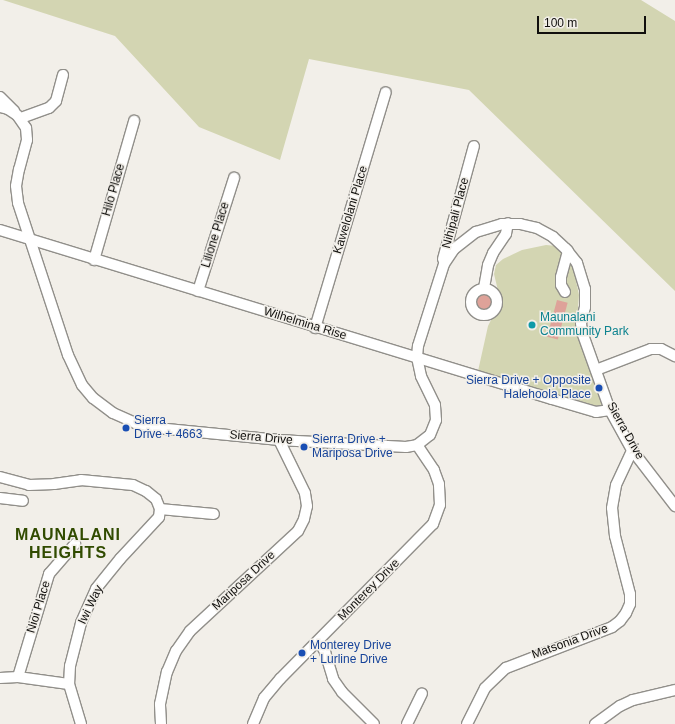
<!DOCTYPE html>
<html>
<head>
<meta charset="utf-8">
<style>
	body { margin:0 }
	#map { position:relative; width:675px; height:724px; overflow:hidden; background:#f2efe9; font-family:Helvetica,sans-serif }
	div>[style] { position:absolute }
	[style*='--x'] { left:calc(var(--x)*1px); top:calc(var(--y)*1px); width:calc(var(--w)*1px); rotate:calc(var(--a)*1deg) }
	.green>* { inset:0; background:#d3d5b2 }
	.building>* { inset:0; background:#dea299; transform-origin:0 0 }
	.roads { filter:drop-shadow(1px 0 #918f8a) drop-shadow(-1px 0 #918f8a) drop-shadow(0 1px #918f8a) drop-shadow(0 -1px #918f8a) }
	.minor>* { height:10px; margin:-5px; padding:0 5px; transform-origin:5px; border-radius:5px; background:#fff }
	.minor>.ring { margin:-5px; padding:0; box-sizing:content-box; background:none; border:10px solid #fff; border-radius:50% }
	.dots>* { width:11px; height:11px; translate:-50% -50%; box-sizing:border-box; border:2px solid #f2efe9; border-radius:50% }
	span { translate:-50% -50%; white-space:nowrap; text-align:center; line-height:1.15; -webkit-text-stroke:3px #f2efe9; paint-order:stroke }
	.street-label { font-size:12px; color:#100f0d }
	.culture-label { font-size:12px; color:#0d838f }
	.left { translate:0 -50%; text-align:left }
	.transit-label { font-size:12px; color:#164399 }
	.right { translate:-100% -50%; text-align:right }
	.district-label { font-size:16px; color:#314b00; font-weight:700; letter-spacing:1px }
	.scale { position:absolute; left:537px; top:16px; width:109px; height:18px; box-sizing:border-box; border:2px solid #100f0d; border-top:0; padding-left:5px; font-size:12px; line-height:14px; white-space:nowrap; color:#100f0d; -webkit-text-stroke:3px #f2efe9; paint-order:stroke }
</style>
</head>
<body>
<div id="map">
	<div class="green">
		<i style="clip-path:polygon(3px 0,641px 0,675px 21px,675px 291px,469px 90px,309px 59px,280px 160px,199px 127px,115px 36px)"></i>
		<i style="clip-path:polygon(546px 245px,557px 246px,567px 258px,574px 271px,579px 295px,576px 333px,602px 401px,600px 407px,478px 371px,488px 326px,499px 304px,500px 299px,494px 274px,496px 265px,503px 259px,522px 250px)"></i>
	</div>
	<div class="building">
		<i style="clip-path:polygon(478px 291px,483px 294px,489px 292px,494px 295px,494px 306px,490px 312px,479px 312px,474px 308px,473px 297px)"></i>
		<i style="left:557px;top:300px;width:11px;height:38px;rotate:15deg"></i>
	</div>
	<div class="roads">
		<div class="minor">
			<i style="--x:0;--y:97;--w:20;--a:45"></i>
			<i style="--x:0;--y:107;--w:8;--a:14"></i>
			<i style="--x:8;--y:109;--w:11;--a:34"></i>
			<i style="--x:17;--y:115;--w:16;--a:55"></i>
			<i style="--x:26;--y:128;--w:12;--a:85"></i>
			<i style="--x:27;--y:140;--w:30;--a:105"></i>
			<i style="--x:19;--y:169;--w:17;--a:100"></i>
			<i style="--x:16;--y:186;--w:17;--a:83"></i>
			<i style="--x:18;--y:203;--w:160;--a:71.8"></i>
			<i style="--x:68;--y:355;--w:33;--a:65"></i>
			<i style="--x:82;--y:385;--w:17;--a:50"></i>
			<i style="--x:93;--y:398;--w:25;--a:37"></i>
			<i style="--x:113;--y:413;--w:24;--a:24"></i>
			<i style="--x:135;--y:423;--w:33;--a:11"></i>
			<i style="--x:167;--y:429;--w:113;--a:5.6"></i>
			<i style="--x:279;--y:440;--w:127;--a:3.2"></i>
			<i style="--x:406;--y:447;--w:11;--a:-10"></i>
			<i style="--x:417;--y:445;--w:16;--a:-38"></i>
			<i style="--x:430;--y:435;--w:16;--a:-68"></i>
			<i style="--x:436;--y:420;--w:15;--a:-94"></i>
			<i style="--x:435;--y:405;--w:32;--a:-116"></i>
			<i style="--x:421;--y:376;--w:19;--a:-102"></i>
			<i style="--x:417;--y:357;--w:11;--a:-85"></i>
			<i style="--x:418;--y:346;--w:86;--a:-72.4"></i>
			<i style="--x:444;--y:264;--w:18;--a:-56"></i>
			<i style="--x:454;--y:249;--w:28;--a:-38"></i>
			<i style="--x:476;--y:232;--w:27;--a:-17"></i>
			<i style="--x:502;--y:224;--w:18;--a:0"></i>
			<i style="--x:520;--y:224;--w:17;--a:13"></i>
			<i style="--x:537;--y:228;--w:18;--a:29"></i>
			<i style="--x:553;--y:237;--w:18;--a:43"></i>
			<i style="--x:566;--y:249;--w:18;--a:52"></i>
			<i style="--x:577;--y:263;--w:27;--a:73"></i>
			<i style="--x:585;--y:289;--w:18;--a:90"></i>
			<i style="--x:585;--y:307;--w:16;--a:104"></i>
			<i style="--x:581;--y:323;--w:9;--a:84"></i>
			<i style="--x:582;--y:332;--w:83;--a:70.3"></i>
			<i style="--x:610;--y:410;--w:46;--a:61.2"></i>
			<i style="--x:632;--y:450;--w:71;--a:52.5"></i>
			<i style="--x:21;--y:118;--w:30;--a:-20"></i>
			<i style="--x:49;--y:108;--w:10;--a:-45"></i>
			<i style="--x:56;--y:101;--w:27;--a:-75"></i>
			<i style="--x:0;--y:230;--w:577;--a:17.02"></i>
			<i style="--x:552;--y:399;--w:46;--a:16.5"></i>
			<i style="--x:596;--y:412;--w:14;--a:-8"></i>
			<i style="--x:443;--y:259;--w:117;--a:-74.7"></i>
			<i style="--x:94;--y:260;--w:145;--a:-73.9"></i>
			<i style="--x:484;--y:288;--w:23;--a:-80"></i>
			<i style="--x:488;--y:265;--w:13;--a:-67"></i>
			<i style="--x:493;--y:253;--w:23;--a:-56"></i>
			<i style="--x:506;--y:234;--w:11;--a:-80"></i>
			<i class="ring" style="left:471px;top:289px;width:16px;height:16px"></i>
			<i style="--x:198;--y:291;--w:119;--a:-72.3"></i>
			<i style="--x:565;--y:292;--w:8;--a:-120"></i>
			<i style="--x:561;--y:285;--w:8;--a:-90"></i>
			<i style="--x:561;--y:277;--w:27;--a:-75"></i>
			<i style="--x:315;--y:328;--w:246;--a:-73.3"></i>
			<i style="--x:596;--y:370;--w:59;--a:-20.9"></i>
			<i style="--x:651;--y:349;--w:10;--a:0"></i>
			<i style="--x:661;--y:349;--w:16;--a:27"></i>
			<i style="--x:0;--y:477;--w:30;--a:15"></i>
			<i style="--x:29;--y:485;--w:25;--a:-2"></i>
			<i style="--x:54;--y:484;--w:27;--a:-8"></i>
			<i style="--x:81;--y:480;--w:52;--a:5.5"></i>
			<i style="--x:133;--y:485;--w:14;--a:25"></i>
			<i style="--x:146;--y:491;--w:13;--a:39"></i>
			<i style="--x:156;--y:499;--w:11;--a:68"></i>
			<i style="--x:160;--y:509;--w:8;--a:97"></i>
			<i style="--x:159;--y:517;--w:57;--a:132.9"></i>
			<i style="--x:120;--y:559;--w:38;--a:129"></i>
			<i style="--x:96;--y:589;--w:37;--a:114"></i>
			<i style="--x:81;--y:623;--w:44;--a:104.3"></i>
			<i style="--x:70;--y:666;--w:18;--a:93"></i>
			<i style="--x:69;--y:684;--w:42;--a:73.3"></i>
			<i style="--x:0;--y:498;--w:23;--a:7"></i>
			<i style="--x:160;--y:509;--w:54;--a:5.3"></i>
			<i style="--x:319;--y:641;--w:13;--a:61"></i>
			<i style="--x:325;--y:652;--w:28;--a:73"></i>
			<i style="--x:333;--y:679;--w:16;--a:55"></i>
			<i style="--x:342;--y:692;--w:45;--a:45"></i>
			<i style="--x:18;--y:677;--w:108;--a:-73.2"></i>
			<i style="--x:49;--y:574;--w:40;--a:-49"></i>
			<i style="--x:0;--y:678;--w:18;--a:-3"></i>
			<i style="--x:18;--y:677;--w:51;--a:7.8"></i>
			<i style="--x:161;--y:724;--w:20;--a:-93"></i>
			<i style="--x:160;--y:704;--w:33;--a:-78"></i>
			<i style="--x:167;--y:672;--w:23;--a:-67"></i>
			<i style="--x:176;--y:651;--w:24;--a:-55"></i>
			<i style="--x:190;--y:631;--w:147;--a:-42.8"></i>
			<i style="--x:298;--y:531;--w:13;--a:-63"></i>
			<i style="--x:304;--y:519;--w:13;--a:-77"></i>
			<i style="--x:307;--y:506;--w:13;--a:-99"></i>
			<i style="--x:305;--y:493;--w:59;--a:-116.1"></i>
			<i style="--x:253;--y:724;--w:28;--a:-67"></i>
			<i style="--x:264;--y:698;--w:25;--a:-50"></i>
			<i style="--x:280;--y:679;--w:218;--a:-45.4"></i>
			<i style="--x:433;--y:524;--w:20;--a:-70"></i>
			<i style="--x:440;--y:505;--w:21;--a:-93"></i>
			<i style="--x:439;--y:484;--w:15;--a:-110"></i>
			<i style="--x:434;--y:470;--w:30;--a:-124"></i>
			<i style="--x:407;--y:724;--w:34;--a:-64"></i>
			<i style="--x:467;--y:724;--w:40;--a:-63.4"></i>
			<i style="--x:485;--y:688;--w:29;--a:-44"></i>
			<i style="--x:506;--y:668;--w:114;--a:-21.1"></i>
			<i style="--x:612;--y:627;--w:10;--a:-37"></i>
			<i style="--x:620;--y:621;--w:10;--a:-53"></i>
			<i style="--x:626;--y:613;--w:10;--a:-66"></i>
			<i style="--x:630;--y:604;--w:10;--a:-90"></i>
			<i style="--x:630;--y:594;--w:60;--a:-104.5"></i>
			<i style="--x:615;--y:536;--w:28;--a:-96"></i>
			<i style="--x:612;--y:508;--w:23;--a:-80"></i>
			<i style="--x:616;--y:485;--w:38;--a:-65"></i>
			<i style="--x:595;--y:724;--w:31;--a:-36"></i>
			<i style="--x:620;--y:706;--w:14;--a:-25"></i>
			<i style="--x:633;--y:700;--w:43;--a:-13.4"></i>
		</div>
	</div>
	<div class="dots">
		<i style="left:532px;top:325px;background:#0f9aa8"></i>
		<i style="left:599px;top:388px;background:#1a4fb4"></i>
		<i style="left:126px;top:428px;background:#1a4fb4"></i>
		<i style="left:304px;top:447px;background:#1a4fb4"></i>
		<i style="left:302px;top:653px;background:#1a4fb4"></i>
	</div>
	<div class="street-label">
		<span style="left:114px;top:190px;rotate:-74deg">Hilo Place</span>
		<span style="left:351px;top:210px;rotate:-73deg">Kawelolani Place</span>
		<span style="left:456px;top:213px;rotate:-75deg">Nihipali Place</span>
		<span style="left:216px;top:235px;rotate:-73deg">Lilione Place</span>
		<span style="left:305px;top:324px;rotate:17deg">Wilhelmina Rise</span>
		<span style="left:625px;top:431px;rotate:61deg">Sierra Drive</span>
		<span style="left:261px;top:438px;rotate:5deg">Sierra Drive</span>
		<span style="left:244px;top:581px;rotate:-43deg">Mariposa Drive</span>
		<span style="left:369px;top:590px;rotate:-45deg">Monterey Drive</span>
		<span style="left:91px;top:605px;rotate:-64deg">Iwi Way</span>
		<span style="left:39px;top:607px;rotate:-73deg">Nioi Place</span>
		<span style="left:570px;top:642px;rotate:-20deg">Matsonia Drive</span>
	</div>
	<div class="culture-label">
		<span class="left" style="left:540px;top:325px">Maunalani<br>Community Park</span>
	</div>
	<div class="transit-label">
		<span class="right" style="left:591px;top:388px">Sierra Drive + Opposite<br>Halehoola Place</span>
		<span class="left" style="left:134px;top:428px">Sierra<br>Drive + 4663</span>
		<span class="left" style="left:312px;top:447px">Sierra Drive +<br>Mariposa Drive</span>
		<span class="left" style="left:310px;top:653px">Monterey Drive<br>+ Lurline Drive</span>
	</div>
	<div class="district-label">
		<span style="left:68px;top:544px">MAUNALANI<br>HEIGHTS</span>
	</div>
	<div class="scale">100 m</div>
</div>
</body>
</html>
